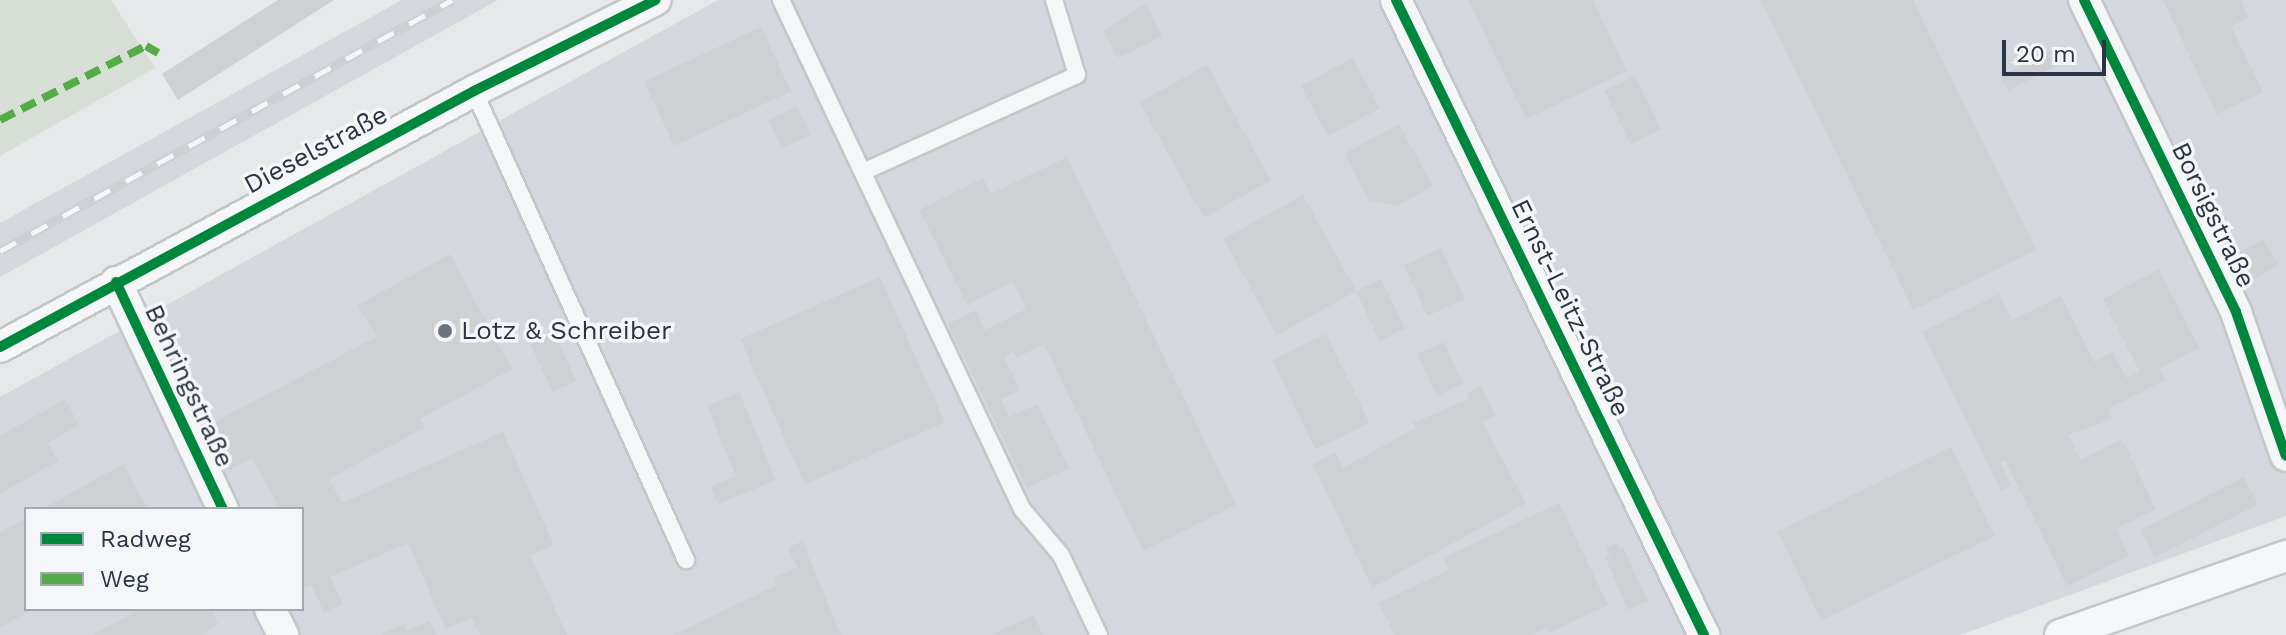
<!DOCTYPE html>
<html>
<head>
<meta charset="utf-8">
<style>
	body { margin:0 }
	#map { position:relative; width:2286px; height:635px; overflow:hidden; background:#e6e8ea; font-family:"Work Sans",sans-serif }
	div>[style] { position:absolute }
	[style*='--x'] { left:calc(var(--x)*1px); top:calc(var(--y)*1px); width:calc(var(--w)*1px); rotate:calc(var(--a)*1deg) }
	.built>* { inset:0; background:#d4d7dd }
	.green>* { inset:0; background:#d6ded6 }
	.building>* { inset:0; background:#ced0d3; transform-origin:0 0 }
	.roads { filter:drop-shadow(2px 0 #c4c6c8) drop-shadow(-2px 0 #c4c6c8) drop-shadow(0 2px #c4c6c8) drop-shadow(0 -2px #c4c6c8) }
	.lane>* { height:16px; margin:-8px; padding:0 8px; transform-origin:8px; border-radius:8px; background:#f5f6f7 }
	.street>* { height:30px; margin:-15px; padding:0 15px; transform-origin:15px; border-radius:15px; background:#f5f6f7 }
	.rail>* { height:9px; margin-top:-4.5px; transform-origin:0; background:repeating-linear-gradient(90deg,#f4f6f9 0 18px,#cecfd2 0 36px); box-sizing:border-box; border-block:2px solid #cecfd2 }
	.quiet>* { height:8px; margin-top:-4px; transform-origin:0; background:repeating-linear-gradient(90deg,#54ac47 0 16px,transparent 0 24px) }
	.cycleway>* { height:10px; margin:-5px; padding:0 5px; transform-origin:5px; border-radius:5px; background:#00873e }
	.dots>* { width:22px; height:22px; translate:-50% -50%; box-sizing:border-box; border:4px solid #f4f6f9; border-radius:50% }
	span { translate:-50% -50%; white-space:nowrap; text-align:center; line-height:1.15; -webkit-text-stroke:7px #f4f6f9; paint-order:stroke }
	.street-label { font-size:26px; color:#2b3445 }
	.poi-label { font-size:26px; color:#2b3445 }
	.left { translate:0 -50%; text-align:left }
	.legend { position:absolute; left:24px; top:507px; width:280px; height:104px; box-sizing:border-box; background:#f4f6f9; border:2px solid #a4a8b1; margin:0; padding:10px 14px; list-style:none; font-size:24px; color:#2b3445 }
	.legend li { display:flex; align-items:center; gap:16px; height:40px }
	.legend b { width:40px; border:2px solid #a4a8b1 }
	.scale { position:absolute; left:2002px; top:40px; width:104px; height:36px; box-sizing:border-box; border:4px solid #2b3445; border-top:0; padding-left:10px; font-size:24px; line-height:28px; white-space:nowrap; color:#2b3445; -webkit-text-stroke:6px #f4f6f9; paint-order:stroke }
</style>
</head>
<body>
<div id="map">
	<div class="built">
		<i style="clip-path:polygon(402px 0,498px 0,0 277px,0 223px)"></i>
		<i style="clip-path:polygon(evenodd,718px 0,2286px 0,2286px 516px,1960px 635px,0 635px,0 397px,718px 0,26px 509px,302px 509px,302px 609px,26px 609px,26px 509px)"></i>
	</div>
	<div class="green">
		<i style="clip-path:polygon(0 0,111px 0,155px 68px,0 156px)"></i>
	</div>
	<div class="building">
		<i style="clip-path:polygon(278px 0,334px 0,178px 100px,162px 74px)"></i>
		<i style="clip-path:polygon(1468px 0,1593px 0,1627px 71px,1526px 119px)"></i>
		<i style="clip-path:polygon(1761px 0,1913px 0,2036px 250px,1913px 310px)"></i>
		<i style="clip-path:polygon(2163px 0,2241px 0,2249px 18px,2231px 26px,2263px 92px,2217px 114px)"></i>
		<i style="clip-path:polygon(1146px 3px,1162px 36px,1118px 58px,1104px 30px)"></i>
		<i style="left:761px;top:27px;width:71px;height:129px;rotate:65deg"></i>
		<i style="left:2056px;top:48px;width:16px;height:62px;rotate:63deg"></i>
		<i style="left:1353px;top:58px;width:57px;height:59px;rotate:62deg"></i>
		<i style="left:1207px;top:65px;width:132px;height:77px;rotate:61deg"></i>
		<i style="left:1635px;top:76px;width:59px;height:34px;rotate:64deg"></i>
		<i style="left:797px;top:107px;width:31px;height:31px;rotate:65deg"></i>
		<i style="clip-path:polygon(1399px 124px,1433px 186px,1397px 206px,1369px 200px,1344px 154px)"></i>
		<i style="clip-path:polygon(1067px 157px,1236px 505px,1143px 551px,1044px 344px,1016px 358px,1013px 352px,1004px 357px,1020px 390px,1001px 399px,1009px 417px,1037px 404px,1069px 468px,1027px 488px,948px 324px,976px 310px,985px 330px,1026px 309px,1013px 282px,967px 305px,919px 210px,983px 178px,991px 194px)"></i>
		<i style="left:1303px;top:195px;width:110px;height:91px;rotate:61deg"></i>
		<i style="left:2264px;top:239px;width:30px;height:32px;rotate:62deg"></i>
		<i style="left:1441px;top:248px;width:56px;height:41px;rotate:65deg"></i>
		<i style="clip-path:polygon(450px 254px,512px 369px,420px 419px,424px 428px,329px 479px,342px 503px,503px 432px,554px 545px,530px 555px,567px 635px,480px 635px,472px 618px,446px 629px,408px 543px,330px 577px,343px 604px,324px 612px,311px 585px,302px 589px,302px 509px,280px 509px,252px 458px,229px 470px,207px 426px,376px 337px,358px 305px)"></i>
		<i style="clip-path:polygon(2159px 269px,2199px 348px,2159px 369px,2165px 380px,2108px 409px,2112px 419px,2068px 435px,2080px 460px,2122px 439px,2156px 509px,2115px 529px,2129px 556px,2067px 586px,2005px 460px,2000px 462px,2011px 486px,2001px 491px,1922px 332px,1999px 294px,2012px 320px,2061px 296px,2094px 362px,2113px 352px,2126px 378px,2140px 372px,2103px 299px)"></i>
		<i style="left:880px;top:277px;width:159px;height:153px;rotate:66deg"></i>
		<i style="left:1381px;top:279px;width:55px;height:28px;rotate:64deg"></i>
		<i style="left:554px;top:333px;width:53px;height:26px;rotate:65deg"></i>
		<i style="left:1326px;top:334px;width:99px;height:60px;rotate:64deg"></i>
		<i style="left:1444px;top:342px;width:46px;height:29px;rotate:66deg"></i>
		<i style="clip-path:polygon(1481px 386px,1496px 415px,1482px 422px,1526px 503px,1372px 588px,1313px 464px,1335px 452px,1343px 468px,1416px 428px,1413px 423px,1469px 399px,1466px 394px)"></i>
		<i style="clip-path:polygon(739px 392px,776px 480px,718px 504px,711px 487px,736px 476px,707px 406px)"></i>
		<i style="clip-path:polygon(65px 399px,79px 425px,48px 443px,58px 461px,0 494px,0 436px)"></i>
		<i style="left:1951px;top:447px;width:99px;height:193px;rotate:64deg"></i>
		<i style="clip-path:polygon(123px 464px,148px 509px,42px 509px)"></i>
		<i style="left:2244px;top:477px;width:31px;height:116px;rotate:63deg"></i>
		<i style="clip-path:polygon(1559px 503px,1608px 605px,1549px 633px,1546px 628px,1531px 635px,1395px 635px,1379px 603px,1449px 570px,1443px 558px)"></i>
		<i style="clip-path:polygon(26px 518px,26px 609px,33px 609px,0 628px,0 533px)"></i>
		<i style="clip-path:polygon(802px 541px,841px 635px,673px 635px,777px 585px,774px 578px,797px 567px,788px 548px)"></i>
		<i style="clip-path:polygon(1616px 543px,1619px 549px,1623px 547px,1648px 601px,1628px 610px,1605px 557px,1610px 555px,1606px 548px)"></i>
		<i style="clip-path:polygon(140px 609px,212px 609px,218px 625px,199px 635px,93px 635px)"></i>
		<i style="clip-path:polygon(1034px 615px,1043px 635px,991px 635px)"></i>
		<i style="clip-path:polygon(429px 621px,436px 635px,380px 635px,403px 624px,407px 631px)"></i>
	</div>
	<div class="roads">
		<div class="lane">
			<i style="--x:781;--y:0;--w:563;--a:64.66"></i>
			<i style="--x:1022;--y:509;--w:60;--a:49.7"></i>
			<i style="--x:1061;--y:555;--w:89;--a:64.6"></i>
			<i style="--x:474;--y:91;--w:515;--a:65.68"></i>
			<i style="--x:863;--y:172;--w:235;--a:-24.4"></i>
			<i style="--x:1077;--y:75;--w:78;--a:-107"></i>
		</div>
		<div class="street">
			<i style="--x:1396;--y:0;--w:706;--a:64.12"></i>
			<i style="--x:2084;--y:0;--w:347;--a:64"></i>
			<i style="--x:2236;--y:312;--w:152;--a:70.9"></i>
			<i style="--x:116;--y:282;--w:251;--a:64.8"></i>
			<i style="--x:0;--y:347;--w:539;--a:-28.37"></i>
			<i style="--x:474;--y:91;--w:203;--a:-26.6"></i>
			<i style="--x:270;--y:609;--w:29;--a:63"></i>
			<i style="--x:2060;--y:635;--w:239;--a:-19.3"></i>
		</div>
	</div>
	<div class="rail">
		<i style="--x:0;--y:251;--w:517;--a:-29.04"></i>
	</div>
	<div class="quiet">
		<i style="--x:0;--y:120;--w:164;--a:-26.9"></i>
		<i style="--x:146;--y:46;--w:14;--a:30"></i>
	</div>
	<div class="cycleway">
		<i style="--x:1396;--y:0;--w:706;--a:64.12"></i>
		<i style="--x:2084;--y:0;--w:347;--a:64"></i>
		<i style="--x:2236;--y:312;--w:152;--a:70.9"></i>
		<i style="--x:116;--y:282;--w:251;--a:64.8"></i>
		<i style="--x:0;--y:347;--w:539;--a:-28.37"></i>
		<i style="--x:474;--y:91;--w:203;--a:-26.6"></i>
	</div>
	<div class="dots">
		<i style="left:445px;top:331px;background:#6c737f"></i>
	</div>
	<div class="street-label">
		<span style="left:316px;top:150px;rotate:-28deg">Dieselstraße</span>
		<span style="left:2213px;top:215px;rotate:64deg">Borsigstraße</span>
		<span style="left:1570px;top:308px;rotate:64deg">Ernst-Leitz-Straße</span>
		<span style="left:189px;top:386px;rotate:65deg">Behringstraße</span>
	</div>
	<div class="poi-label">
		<span class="left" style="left:461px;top:331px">Lotz &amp; Schreiber</span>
	</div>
	<ul class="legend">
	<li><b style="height:10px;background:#00873e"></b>Radweg</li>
	<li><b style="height:10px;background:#54ac47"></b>Weg</li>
	</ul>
	<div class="scale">20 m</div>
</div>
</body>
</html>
